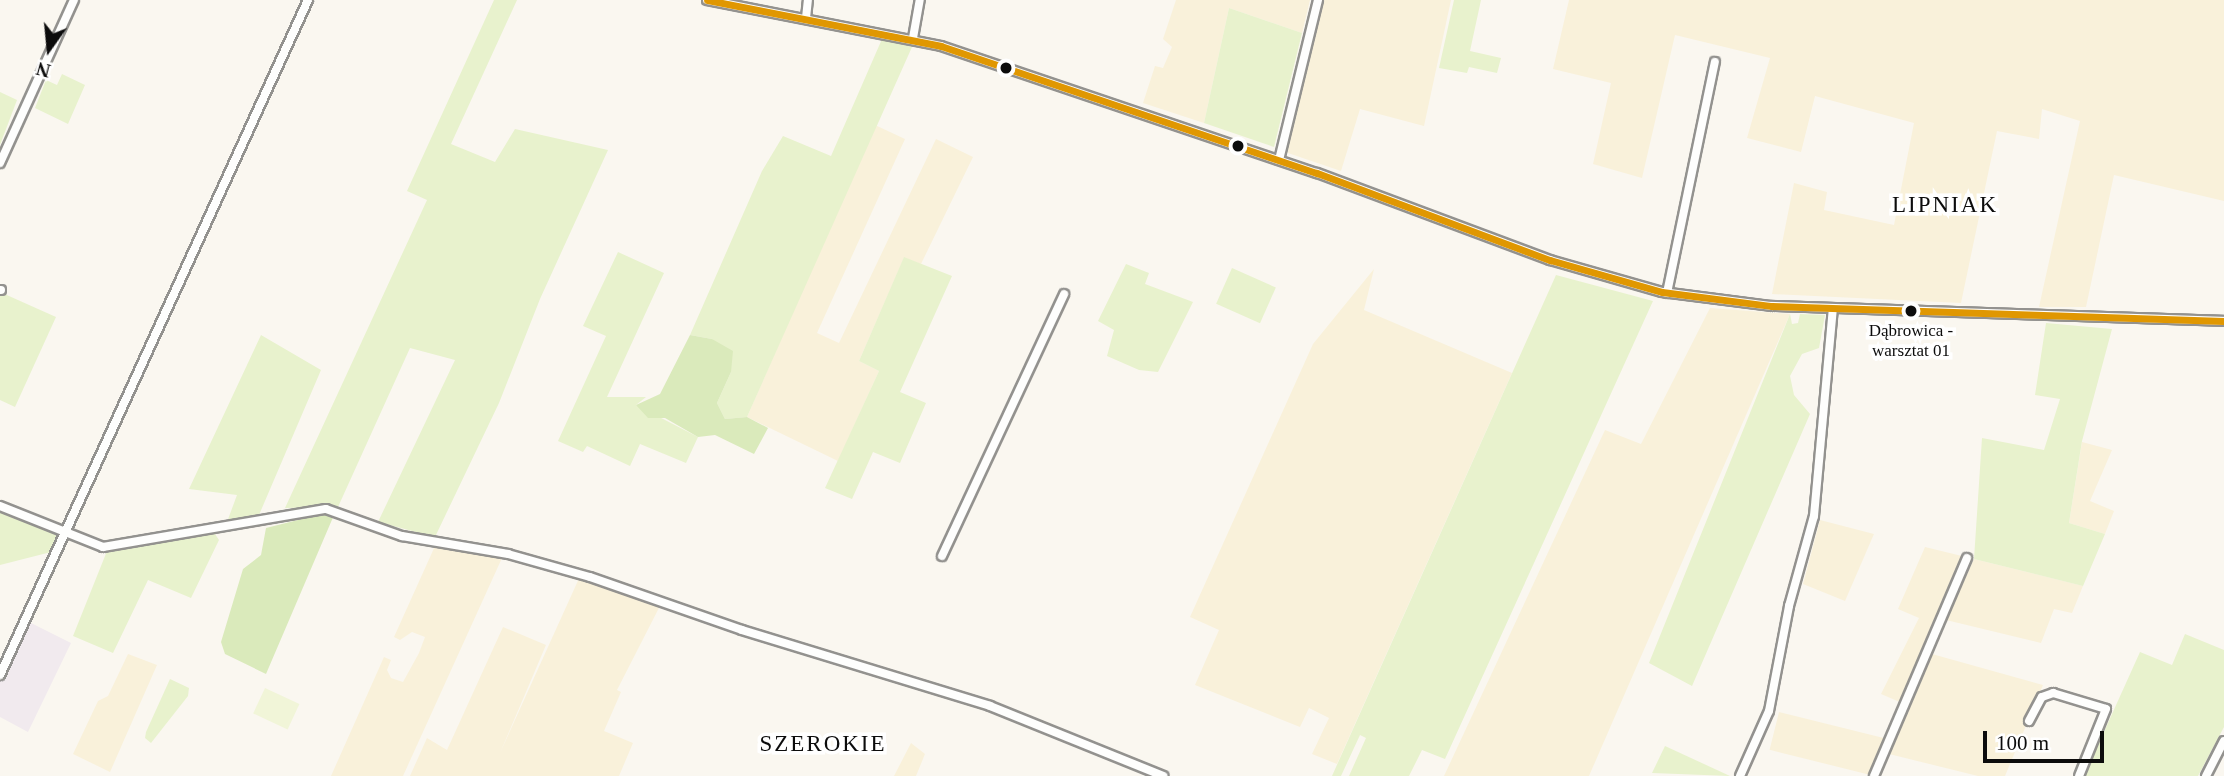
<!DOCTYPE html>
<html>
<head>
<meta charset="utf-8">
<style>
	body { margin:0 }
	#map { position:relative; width:2224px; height:776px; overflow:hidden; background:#faf7f0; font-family:"Times New Roman",serif }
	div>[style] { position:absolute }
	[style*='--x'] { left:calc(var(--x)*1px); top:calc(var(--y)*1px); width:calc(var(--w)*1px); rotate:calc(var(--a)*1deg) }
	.industrial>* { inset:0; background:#f1eaee }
	.farmland>* { inset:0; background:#f9f1da; transform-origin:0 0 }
	.green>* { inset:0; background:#e8f2cd; transform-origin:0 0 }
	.forest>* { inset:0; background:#daeabb }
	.pitch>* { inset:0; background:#f1f5d8; transform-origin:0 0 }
	.roads { filter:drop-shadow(2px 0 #93928f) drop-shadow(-2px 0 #93928f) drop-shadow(0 2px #93928f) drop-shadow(0 -2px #93928f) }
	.minor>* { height:8px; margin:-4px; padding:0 4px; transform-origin:4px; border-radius:4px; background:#fefefd }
	.bus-1>* { height:7px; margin:-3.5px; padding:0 3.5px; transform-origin:3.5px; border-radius:3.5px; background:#e09701 }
	.dots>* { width:19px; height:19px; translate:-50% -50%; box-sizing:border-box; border:4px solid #fff; border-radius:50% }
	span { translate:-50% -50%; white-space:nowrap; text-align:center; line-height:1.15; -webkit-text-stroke:7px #fff; paint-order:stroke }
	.bus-label { font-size:17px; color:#0c0c0c }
	.quarter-label { font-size:23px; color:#0c0c0c; letter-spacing:2px }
	.north { position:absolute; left:14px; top:14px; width:70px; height:70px; -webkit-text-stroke:5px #fff; paint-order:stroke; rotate:195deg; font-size:19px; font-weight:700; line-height:28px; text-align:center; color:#0c0c0c }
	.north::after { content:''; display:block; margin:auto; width:24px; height:32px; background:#0c0c0c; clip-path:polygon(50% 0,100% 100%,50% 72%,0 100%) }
	.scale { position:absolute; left:1983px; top:731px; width:121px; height:32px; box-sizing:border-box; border:4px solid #0c0c0c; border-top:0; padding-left:9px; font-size:21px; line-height:24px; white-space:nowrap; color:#0c0c0c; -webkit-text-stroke:5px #fff; paint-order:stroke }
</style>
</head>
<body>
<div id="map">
	<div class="industrial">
		<i style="clip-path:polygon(27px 621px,71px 643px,28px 732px,0 717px,0 680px)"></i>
	</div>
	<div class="farmland">
		<i style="clip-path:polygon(1176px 0,1310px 0,1302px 33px,1229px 8px,1204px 123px,1143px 103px,1155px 66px,1163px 68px,1172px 47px,1163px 39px)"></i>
		<i style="clip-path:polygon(1319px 0,1451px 0,1424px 126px,1360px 109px,1341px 171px,1285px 152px)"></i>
		<i style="clip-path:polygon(1569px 0,2224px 0,2224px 201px,2114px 175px,2086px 307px,2039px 307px,2080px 121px,2042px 109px,2039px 139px,1997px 131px,1961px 303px,1772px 294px,1794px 183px,1827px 192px,1824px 210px,1894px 225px,1914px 123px,1815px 96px,1801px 152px,1747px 138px,1770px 58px,1675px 35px,1642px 178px,1593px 164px,1611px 83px,1553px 69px)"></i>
		<i style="clip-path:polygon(875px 125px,905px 139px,817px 333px,839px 343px,936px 139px,973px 157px,921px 264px,904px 258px,859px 361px,879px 371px,838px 461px,747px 417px)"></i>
		<i style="clip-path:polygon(1374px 269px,1364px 310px,1512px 373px,1337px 764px,1312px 754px,1329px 718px,1309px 708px,1300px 727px,1195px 685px,1219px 630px,1190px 617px,1313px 344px)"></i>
		<i style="clip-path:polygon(1710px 308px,1790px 314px,1589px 776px,1444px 776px,1605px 430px,1641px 444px)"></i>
		<i style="clip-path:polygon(2082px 442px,2112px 450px,2090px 501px,2114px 511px,2105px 534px,2069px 523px)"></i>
		<i style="clip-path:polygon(1820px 520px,1874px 534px,1845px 601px,1803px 584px)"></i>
		<i style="clip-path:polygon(435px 546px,502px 558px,403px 776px,331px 776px,384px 657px,391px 660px,387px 670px,391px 678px,403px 682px,419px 653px,425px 637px,412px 632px,400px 640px,394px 637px)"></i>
		<i style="clip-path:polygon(1925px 547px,1966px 557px,1902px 703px,1881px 694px,1919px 618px,1898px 609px)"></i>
		<i style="clip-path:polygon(1974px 559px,2083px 586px,2072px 613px,2054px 609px,2041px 643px,1946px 620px)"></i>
		<i style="clip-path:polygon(581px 574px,662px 602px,617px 690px,621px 692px,604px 731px,633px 743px,619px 776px,410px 776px,427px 738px,447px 750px,503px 627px,546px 645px,500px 753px)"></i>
		<i style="clip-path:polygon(128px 654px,157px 665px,110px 772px,73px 754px,98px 701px,108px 696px)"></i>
		<i style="clip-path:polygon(1932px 654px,2043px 685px,2005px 776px,1978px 776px,1889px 754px)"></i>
		<i style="left:1779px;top:712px;width:111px;height:39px;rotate:14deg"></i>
		<i style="clip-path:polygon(911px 743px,925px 754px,916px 776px,894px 776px)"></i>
	</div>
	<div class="green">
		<i style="clip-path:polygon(494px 0,517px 0,451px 144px,495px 162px,515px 129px,608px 150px,540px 299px,499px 403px,435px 537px,378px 522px,455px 360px,410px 348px,338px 507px,285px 508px,427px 200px,407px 191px)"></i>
		<i style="clip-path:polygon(1454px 0,1481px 0,1470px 51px,1501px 58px,1497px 73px,1469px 67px,1467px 73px,1439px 68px)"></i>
		<i style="clip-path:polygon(1229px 8px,1302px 33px,1274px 147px,1204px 123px)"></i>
		<i style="clip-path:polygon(882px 39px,912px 47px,747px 417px,725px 419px,717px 403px,731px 372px,712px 339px,690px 335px,762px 171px,783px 136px,831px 156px)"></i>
		<i style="clip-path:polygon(62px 74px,85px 85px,68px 124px,35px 108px,46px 80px,57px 85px)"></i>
		<i style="clip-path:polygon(0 92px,17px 100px,0 145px)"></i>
		<i style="clip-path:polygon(618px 252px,664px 273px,607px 397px,646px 397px,636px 405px,698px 437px,686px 463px,640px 444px,630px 466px,587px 446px,583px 452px,558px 441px,606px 336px,583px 326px)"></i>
		<i style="clip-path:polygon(904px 257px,952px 276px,900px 392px,926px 403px,900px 463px,873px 452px,852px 499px,825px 488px,879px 371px,859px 361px)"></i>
		<i style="clip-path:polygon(1126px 264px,1149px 273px,1145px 284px,1193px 302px,1158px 372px,1139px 370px,1107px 356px,1114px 330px,1098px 321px)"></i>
		<i style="left:1232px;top:268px;width:48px;height:39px;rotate:24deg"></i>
		<i style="clip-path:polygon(1556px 275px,1653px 301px,1445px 759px,1422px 750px,1409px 776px,1349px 776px,1366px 738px,1360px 735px,1341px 776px,1332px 776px)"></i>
		<i style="clip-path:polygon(0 292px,56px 317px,15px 407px,0 400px)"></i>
		<i style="clip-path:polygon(1790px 314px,1792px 324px,1798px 323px,1800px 314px,1825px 315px,1819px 348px,1802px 354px,1790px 376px,1794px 395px,1810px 414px,1692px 686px,1649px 663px)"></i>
		<i style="clip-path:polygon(2046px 323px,2112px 329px,2082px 441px,2069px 523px,2105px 534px,2083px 586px,1974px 559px,1982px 438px,2044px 450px,2060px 399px,2035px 395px)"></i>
		<i style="clip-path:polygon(261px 335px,321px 370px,259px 515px,227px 522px,237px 495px,189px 489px)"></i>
		<i style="clip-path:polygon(0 508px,48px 529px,59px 538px,55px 551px,0 565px)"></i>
		<i style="clip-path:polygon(215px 534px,219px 540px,191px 598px,148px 580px,113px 653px,73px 636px,107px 551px)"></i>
		<i style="clip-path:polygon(2185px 634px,2224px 650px,2224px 727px,2198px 776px,2084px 776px,2140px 652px,2172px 665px)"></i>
		<i style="clip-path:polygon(170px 679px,189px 688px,188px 696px,151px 743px,145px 738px,146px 732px)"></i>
		<i style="clip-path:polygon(1665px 746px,1730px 776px,1652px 773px)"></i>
	</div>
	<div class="forest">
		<i style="clip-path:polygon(690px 335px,712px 339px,733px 351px,731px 372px,717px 403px,725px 419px,747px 417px,768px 428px,754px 454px,715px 435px,698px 437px,665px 418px,648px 418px,636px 405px,660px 394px)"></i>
		<i style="clip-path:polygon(322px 514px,334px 515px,266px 674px,225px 654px,221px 642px,243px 569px,261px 555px,266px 528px)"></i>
	</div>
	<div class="pitch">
		<i style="left:265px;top:688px;width:38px;height:28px;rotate:25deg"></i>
	</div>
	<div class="roads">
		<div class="minor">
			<i style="--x:707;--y:0;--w:238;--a:11.1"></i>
			<i style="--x:941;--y:46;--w:397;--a:18.7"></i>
			<i style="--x:1317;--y:173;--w:249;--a:20.5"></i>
			<i style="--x:1550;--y:260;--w:116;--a:15.9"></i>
			<i style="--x:1662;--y:292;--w:111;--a:7.3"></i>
			<i style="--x:1772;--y:306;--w:452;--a:1.9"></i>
			<i style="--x:806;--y:18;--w:18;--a:-84"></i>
			<i style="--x:913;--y:38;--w:39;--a:-80"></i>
			<i style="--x:1279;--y:160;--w:165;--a:-76.3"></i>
			<i style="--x:0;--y:163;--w:179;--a:-65.6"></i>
			<i style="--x:0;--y:290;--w:1;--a:0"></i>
			<i style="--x:1667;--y:293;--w:236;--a:-78.3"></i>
			<i style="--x:0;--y:506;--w:111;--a:21.7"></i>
			<i style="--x:103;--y:547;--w:226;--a:-9.7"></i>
			<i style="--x:326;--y:509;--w:81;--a:19.6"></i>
			<i style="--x:402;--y:536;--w:108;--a:9.6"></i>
			<i style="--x:508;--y:554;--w:85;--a:15.7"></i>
			<i style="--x:590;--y:577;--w:161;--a:19.2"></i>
			<i style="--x:742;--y:630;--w:259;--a:17"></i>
			<i style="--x:990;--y:706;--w:187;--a:22"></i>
			<i style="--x:942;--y:556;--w:289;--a:-65"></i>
			<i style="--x:0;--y:675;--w:742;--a:-65.47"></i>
			<i style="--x:2029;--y:721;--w:27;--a:-62"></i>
			<i style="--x:2042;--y:697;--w:12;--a:-20"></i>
			<i style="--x:2053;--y:693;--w:55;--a:16.8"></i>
			<i style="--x:2106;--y:709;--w:72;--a:111.9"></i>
			<i style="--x:1740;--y:776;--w:71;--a:-66"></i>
			<i style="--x:1769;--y:711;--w:107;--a:-79.2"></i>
			<i style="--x:1789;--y:606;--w:93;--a:-74.5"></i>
			<i style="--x:1814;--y:516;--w:208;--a:-84.8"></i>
			<i style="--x:1874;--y:776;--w:237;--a:-66.9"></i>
			<i style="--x:2206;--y:776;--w:39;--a:-63"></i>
		</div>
	</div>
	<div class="bus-1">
		<i style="--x:707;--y:0;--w:238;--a:11.1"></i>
		<i style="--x:941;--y:46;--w:397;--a:18.7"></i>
		<i style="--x:1317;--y:173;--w:249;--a:20.5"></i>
		<i style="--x:1550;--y:260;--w:116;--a:15.9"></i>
		<i style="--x:1662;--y:292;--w:111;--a:7.3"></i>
		<i style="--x:1772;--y:306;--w:452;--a:1.9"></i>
	</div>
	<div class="dots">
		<i style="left:1006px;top:68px;background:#0c0c0c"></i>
		<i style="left:1238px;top:146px;background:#0c0c0c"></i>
		<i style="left:1911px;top:311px;background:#0c0c0c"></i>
	</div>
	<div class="bus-label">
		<span style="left:1911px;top:341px">Dąbrowica -<br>warsztat 01</span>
	</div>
	<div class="quarter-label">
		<span style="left:1945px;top:205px">LIPNIAK</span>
		<span style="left:823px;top:744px">SZEROKIE</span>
	</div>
	<div class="north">N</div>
	<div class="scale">100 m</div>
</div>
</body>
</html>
